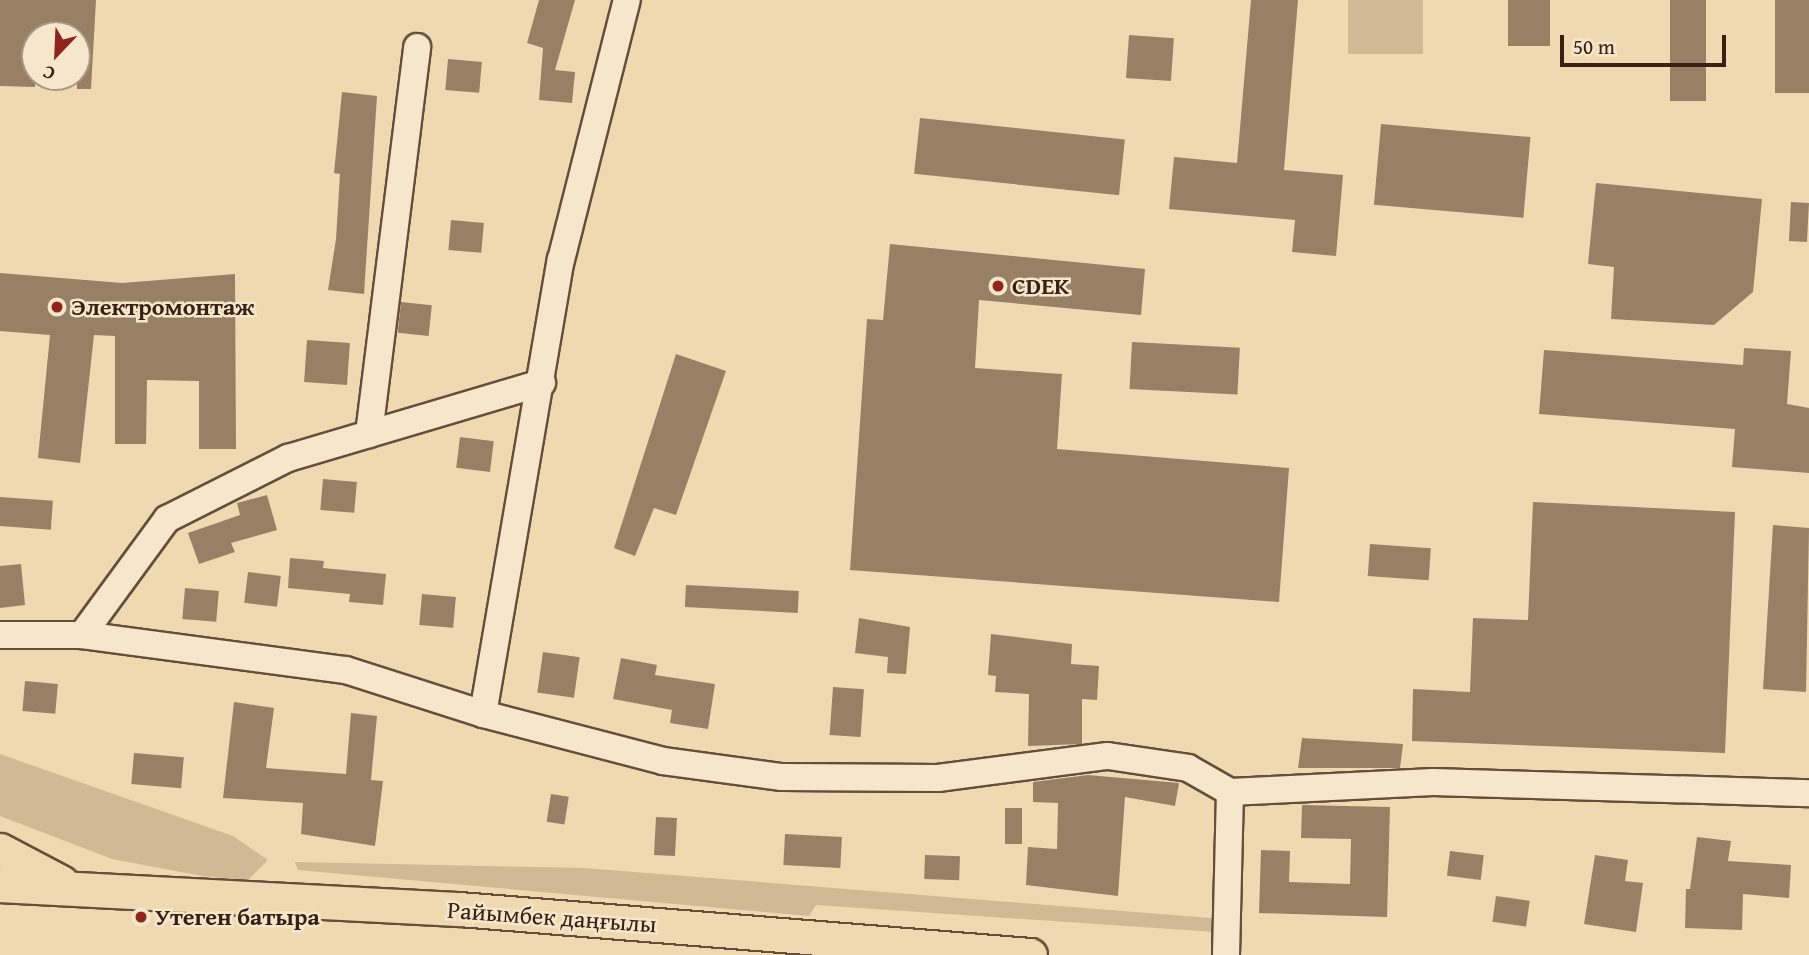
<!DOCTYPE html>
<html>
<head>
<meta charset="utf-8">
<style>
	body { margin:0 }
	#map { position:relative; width:1809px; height:955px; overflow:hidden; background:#efd9b0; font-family:"Gentium Book Plus",serif }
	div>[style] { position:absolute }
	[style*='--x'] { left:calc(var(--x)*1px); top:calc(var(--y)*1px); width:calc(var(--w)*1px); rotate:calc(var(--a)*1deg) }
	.green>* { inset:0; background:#d0ba95; transform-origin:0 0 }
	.building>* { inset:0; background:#988065; transform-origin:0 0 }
	.roads { filter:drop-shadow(2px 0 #664e3a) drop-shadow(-2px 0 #664e3a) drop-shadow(0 2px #664e3a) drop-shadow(0 -2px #664e3a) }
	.minor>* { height:26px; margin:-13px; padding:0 13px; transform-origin:13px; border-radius:13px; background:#f5e6cc }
	.major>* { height:33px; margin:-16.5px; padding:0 16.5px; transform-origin:16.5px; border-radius:16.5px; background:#efd9b0 }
	.dots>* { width:19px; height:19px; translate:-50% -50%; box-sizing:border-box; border:4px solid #f5e6cc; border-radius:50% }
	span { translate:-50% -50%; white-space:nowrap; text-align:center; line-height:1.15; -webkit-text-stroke:5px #f5e6cc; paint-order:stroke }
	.poi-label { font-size:24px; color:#392013; font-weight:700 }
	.left { translate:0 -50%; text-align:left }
	.street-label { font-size:24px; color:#392013 }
	.north { position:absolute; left:21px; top:21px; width:70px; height:70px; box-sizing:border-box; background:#f5e6cc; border:2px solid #aa9782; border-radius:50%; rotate:203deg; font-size:19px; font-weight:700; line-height:28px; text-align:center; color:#392013 }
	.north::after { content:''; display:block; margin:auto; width:24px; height:32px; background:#8f2418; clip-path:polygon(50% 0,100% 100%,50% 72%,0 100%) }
	.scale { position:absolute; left:1560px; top:35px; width:166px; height:32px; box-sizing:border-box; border:4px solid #392013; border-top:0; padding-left:9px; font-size:21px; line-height:24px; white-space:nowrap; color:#392013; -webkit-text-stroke:5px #f5e6cc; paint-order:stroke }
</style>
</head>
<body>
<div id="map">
	<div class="green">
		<i style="left:1348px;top:0;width:75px;height:54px"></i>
		<i style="clip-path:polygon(0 754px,233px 836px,268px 860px,248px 880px,202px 876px,112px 859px,0 816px)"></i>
		<i style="clip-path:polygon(295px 862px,584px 868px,1223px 919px,1215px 932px,816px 905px,809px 916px,298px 870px)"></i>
	</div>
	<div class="building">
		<i style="clip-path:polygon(0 0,96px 0,91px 89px,77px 89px,77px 35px,35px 35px,35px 87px,0 86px)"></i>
		<i style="clip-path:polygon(539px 0,575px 0,555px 70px,575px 72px,572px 103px,539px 100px,543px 48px,527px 43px)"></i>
		<i style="clip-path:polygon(1251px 0,1298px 0,1284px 170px,1343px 175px,1336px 256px,1292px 252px,1295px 220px,1169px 209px,1174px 157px,1237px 163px)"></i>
		<i style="left:1508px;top:0;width:42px;height:46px"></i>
		<i style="left:1670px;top:0;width:36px;height:101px"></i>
		<i style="left:1775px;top:0;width:34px;height:93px"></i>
		<i style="left:1129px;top:35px;width:45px;height:43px;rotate:4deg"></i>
		<i style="left:448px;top:59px;width:34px;height:31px;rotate:5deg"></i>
		<i style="clip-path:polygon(342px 92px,377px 96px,364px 294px,328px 290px,336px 239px,340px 174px,334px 173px)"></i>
		<i style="left:920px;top:118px;width:206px;height:56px;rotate:6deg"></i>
		<i style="left:1381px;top:124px;width:150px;height:81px;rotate:5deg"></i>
		<i style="clip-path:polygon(1596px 183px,1762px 199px,1753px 292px,1714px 325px,1611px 319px,1614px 267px,1588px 264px)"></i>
		<i style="left:1791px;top:202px;width:18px;height:39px;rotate:3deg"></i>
		<i style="left:451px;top:220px;width:33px;height:30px;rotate:5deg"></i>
		<i style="clip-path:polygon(890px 244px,1145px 269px,1141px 315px,979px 300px,975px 368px,1062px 374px,1057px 449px,1289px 468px,1279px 602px,850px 570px,867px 319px,883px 320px)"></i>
		<i style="clip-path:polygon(0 273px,122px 283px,235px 274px,236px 449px,199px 449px,199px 381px,147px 380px,146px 444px,115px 444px,115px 336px,94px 335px,80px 463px,38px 458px,50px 335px,0 331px)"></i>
		<i style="left:401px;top:302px;width:31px;height:31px;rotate:6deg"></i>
		<i style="left:307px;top:340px;width:43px;height:42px;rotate:4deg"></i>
		<i style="left:1132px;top:342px;width:108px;height:47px;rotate:3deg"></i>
		<i style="clip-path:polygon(1744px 348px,1791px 351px,1787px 404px,1809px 408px,1809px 473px,1732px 467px,1735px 429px,1539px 414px,1544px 350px,1743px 365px)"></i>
		<i style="clip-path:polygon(676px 354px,726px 371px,676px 515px,654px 508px,635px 556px,614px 548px)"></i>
		<i style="left:460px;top:437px;width:34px;height:31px;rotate:7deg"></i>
		<i style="left:323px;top:479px;width:34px;height:31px;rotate:5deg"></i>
		<i style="clip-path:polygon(267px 495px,277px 530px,231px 543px,235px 552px,199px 564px,188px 533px,240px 515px,237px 503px)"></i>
		<i style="left:0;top:497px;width:53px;height:29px;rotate:4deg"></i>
		<i style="clip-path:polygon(1533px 502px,1735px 512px,1725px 753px,1412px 741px,1413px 689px,1470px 692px,1473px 618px,1528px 620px)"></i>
		<i style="clip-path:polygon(1773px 525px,1809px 528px,1806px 692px,1763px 689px)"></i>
		<i style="left:1370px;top:544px;width:61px;height:32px;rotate:4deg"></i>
		<i style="clip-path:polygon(290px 558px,324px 561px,323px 568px,386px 574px,383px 605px,349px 602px,350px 594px,288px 588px)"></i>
		<i style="clip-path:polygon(21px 564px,25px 605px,0 608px,0 566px)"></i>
		<i style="left:248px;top:572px;width:33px;height:31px;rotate:7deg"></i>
		<i style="left:686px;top:585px;width:113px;height:22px;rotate:3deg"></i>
		<i style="left:185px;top:588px;width:34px;height:31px;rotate:5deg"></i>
		<i style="left:422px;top:594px;width:34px;height:31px;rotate:5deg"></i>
		<i style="clip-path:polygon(859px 618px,910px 627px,906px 674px,887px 673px,888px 657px,855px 653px)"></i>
		<i style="clip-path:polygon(991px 634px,1072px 644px,1071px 664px,1099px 666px,1097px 700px,1082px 699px,1082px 744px,1028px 746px,1029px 694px,995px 692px,996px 676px,988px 675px)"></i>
		<i style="left:543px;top:652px;width:37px;height:41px;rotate:8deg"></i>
		<i style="clip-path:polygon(621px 658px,657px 665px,655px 675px,715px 684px,708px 729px,670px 723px,672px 710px,613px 699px)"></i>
		<i style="left:25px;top:681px;width:33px;height:30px;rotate:5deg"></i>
		<i style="left:833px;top:687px;width:31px;height:48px;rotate:4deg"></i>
		<i style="clip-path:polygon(234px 702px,274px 708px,266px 768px,346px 774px,351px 713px,377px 716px,371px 780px,383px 781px,375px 846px,301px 834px,303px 803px,223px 798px)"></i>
		<i style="clip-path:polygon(1302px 738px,1403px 744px,1400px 768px,1298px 768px)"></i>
		<i style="left:134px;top:753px;width:50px;height:31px;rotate:5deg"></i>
		<i style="clip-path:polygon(1088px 775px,1179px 783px,1175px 806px,1125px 797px,1118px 896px,1026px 885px,1028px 847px,1057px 849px,1058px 803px,1033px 802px,1033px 782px)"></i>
		<i style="left:551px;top:794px;width:18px;height:28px;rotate:9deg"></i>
		<i style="clip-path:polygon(1302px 805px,1390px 807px,1387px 917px,1259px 913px,1261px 850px,1290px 851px,1289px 882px,1350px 884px,1351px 839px,1301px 838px)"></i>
		<i style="left:1005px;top:808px;width:17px;height:36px"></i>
		<i style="left:656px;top:817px;width:21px;height:38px;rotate:3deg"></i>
		<i style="left:785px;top:834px;width:57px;height:31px;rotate:3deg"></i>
		<i style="clip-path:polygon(1697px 837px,1731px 841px,1728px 861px,1791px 865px,1789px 898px,1743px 894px,1742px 930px,1685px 928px,1686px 889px,1690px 889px)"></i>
		<i style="left:1450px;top:851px;width:34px;height:25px;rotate:7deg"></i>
		<i style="left:925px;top:855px;width:35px;height:24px;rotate:2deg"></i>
		<i style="clip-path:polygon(1595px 855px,1628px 860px,1625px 881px,1643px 883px,1636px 932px,1584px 924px)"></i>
		<i style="left:1496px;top:896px;width:34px;height:26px;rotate:8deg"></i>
	</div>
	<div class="roads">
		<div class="minor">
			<i style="--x:369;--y:434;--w:390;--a:-82.9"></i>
			<i style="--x:0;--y:635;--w:82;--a:0"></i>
			<i style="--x:82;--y:635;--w:266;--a:7.6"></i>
			<i style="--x:346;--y:670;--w:144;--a:17.8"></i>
			<i style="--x:483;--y:714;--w:186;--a:14.6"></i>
			<i style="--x:663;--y:761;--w:120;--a:7.7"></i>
			<i style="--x:782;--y:777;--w:156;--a:0.4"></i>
			<i style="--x:938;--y:778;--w:171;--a:-7.4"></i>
			<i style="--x:1108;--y:756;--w:81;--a:8.5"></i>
			<i style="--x:1188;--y:768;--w:48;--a:29.7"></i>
			<i style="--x:1230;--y:792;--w:203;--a:-2.8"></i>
			<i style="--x:1433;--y:782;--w:376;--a:1.7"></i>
			<i style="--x:82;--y:635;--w:144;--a:-53.8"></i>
			<i style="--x:167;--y:519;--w:136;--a:-26.8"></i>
			<i style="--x:288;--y:458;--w:265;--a:-16.5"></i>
			<i style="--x:483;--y:714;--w:461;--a:-80.3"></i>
			<i style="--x:561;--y:260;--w:268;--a:-75.8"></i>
			<i style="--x:1226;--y:955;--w:163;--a:-88.6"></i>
		</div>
		<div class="major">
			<i style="--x:0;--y:850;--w:69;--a:27.7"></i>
			<i style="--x:0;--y:885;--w:460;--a:3"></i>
			<i style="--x:459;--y:909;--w:573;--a:4.61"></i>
		</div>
	</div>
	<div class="dots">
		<i style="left:998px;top:286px;background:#8f2418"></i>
		<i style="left:57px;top:307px;background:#8f2418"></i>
		<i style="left:141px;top:917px;background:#8f2418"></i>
	</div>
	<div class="poi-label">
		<span class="left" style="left:1012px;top:286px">CDEK</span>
		<span class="left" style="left:71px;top:307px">Электромонтаж</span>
		<span class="left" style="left:155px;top:917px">Утеген батыра</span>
	</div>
	<div class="street-label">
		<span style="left:552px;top:917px;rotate:4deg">Райымбек даңғылы</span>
	</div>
	<div class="north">С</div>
	<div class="scale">50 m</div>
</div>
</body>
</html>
